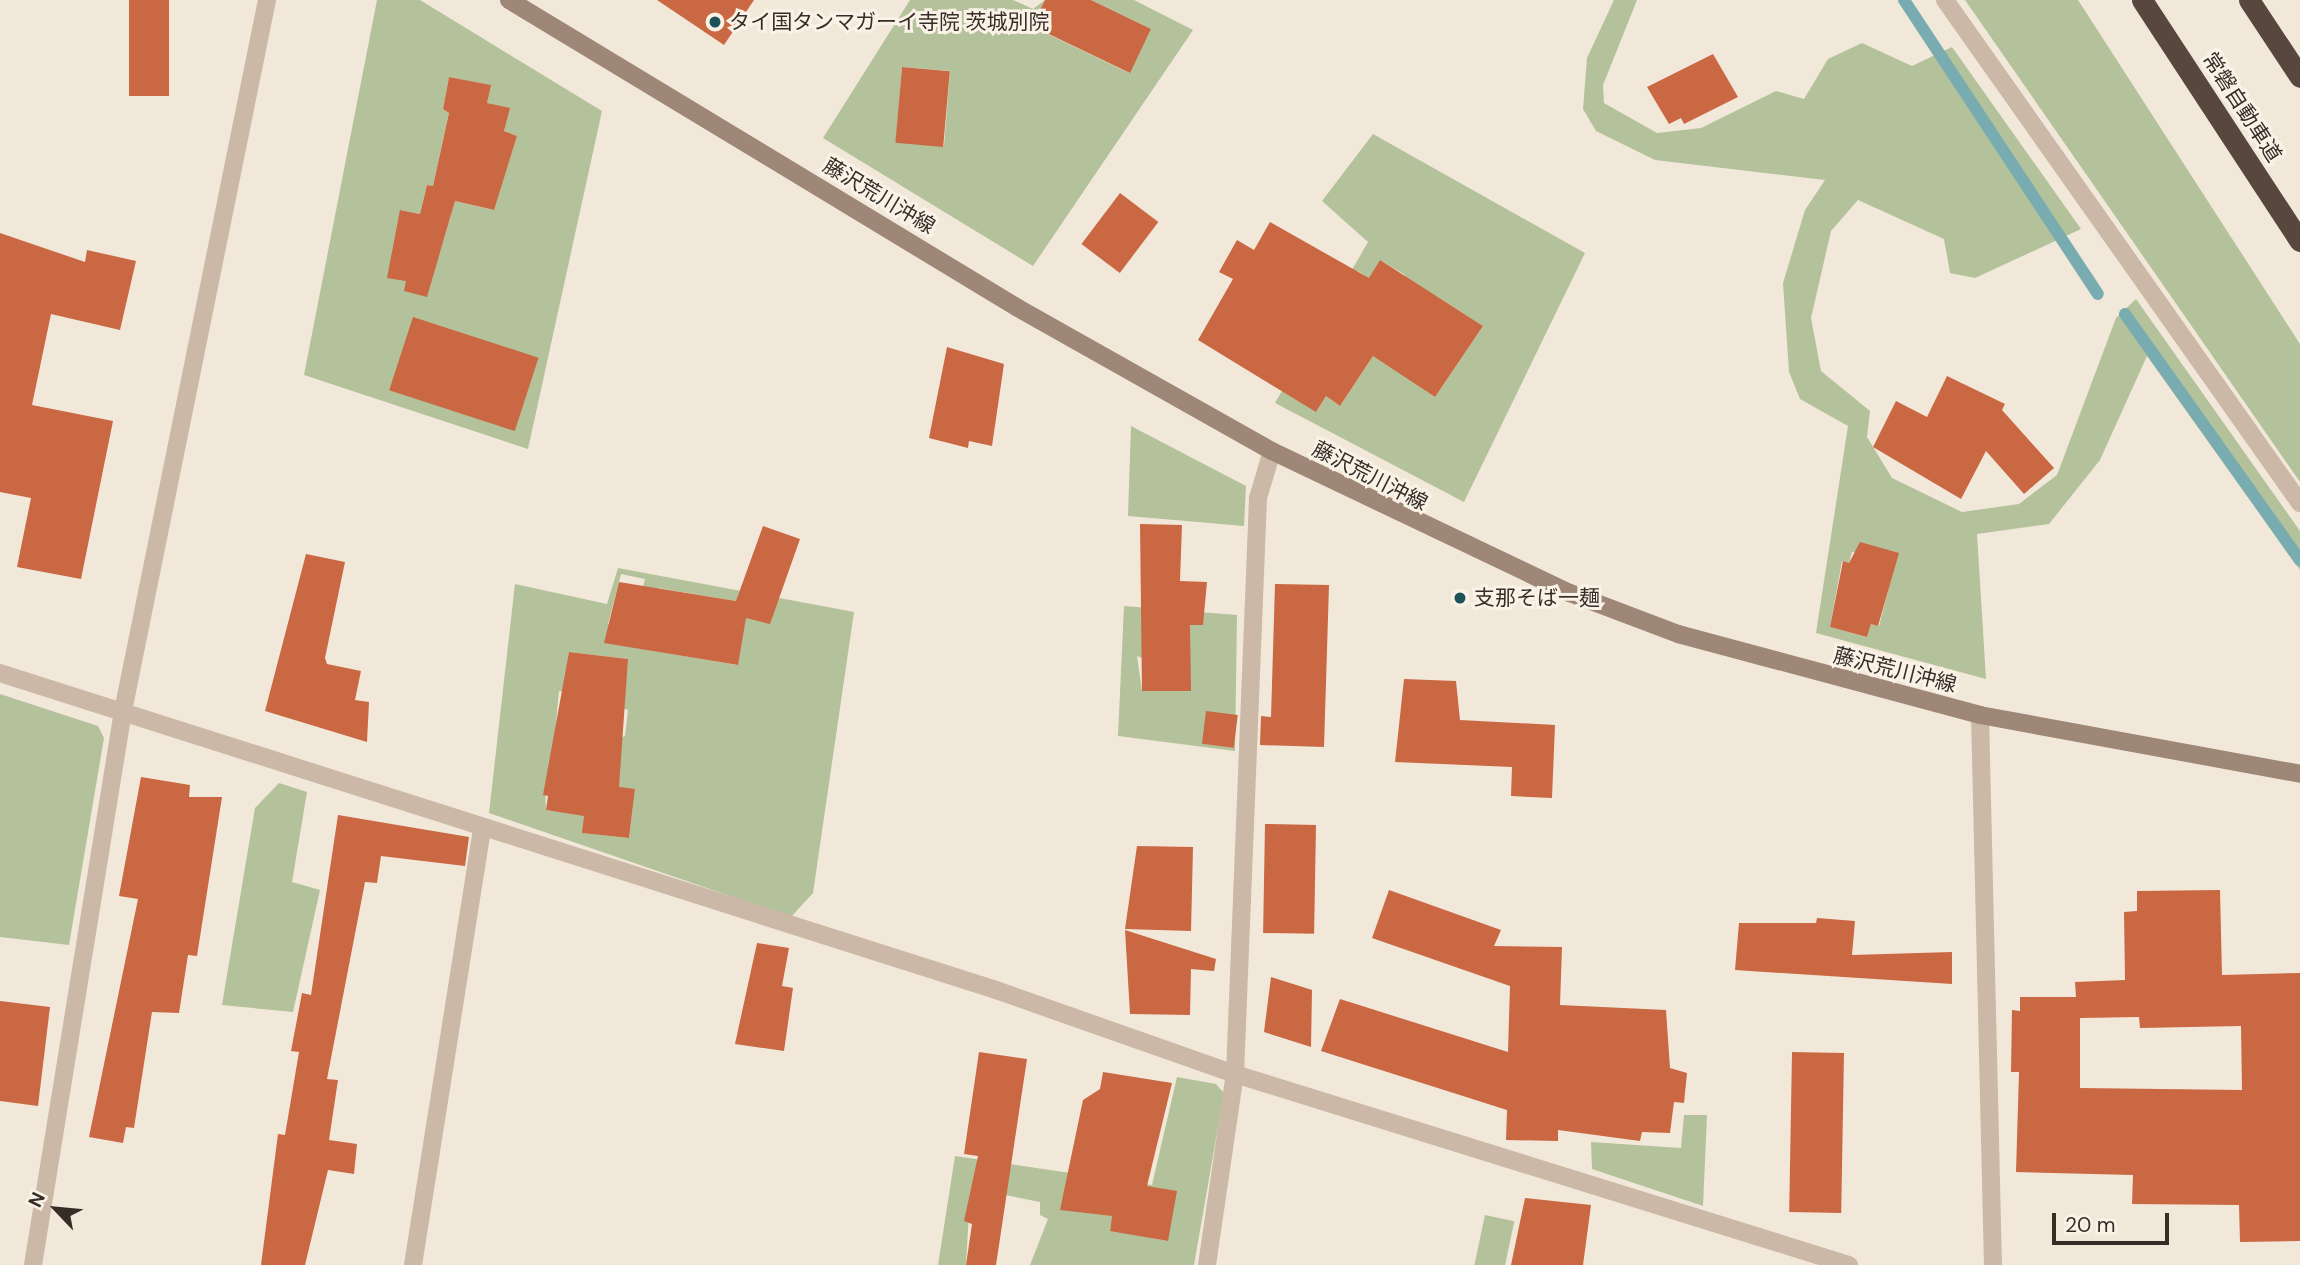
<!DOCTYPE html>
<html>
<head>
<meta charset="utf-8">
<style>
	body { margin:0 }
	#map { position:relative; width:2300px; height:1265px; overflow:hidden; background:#f2e8da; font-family:"DM Sans","Noto Sans JP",sans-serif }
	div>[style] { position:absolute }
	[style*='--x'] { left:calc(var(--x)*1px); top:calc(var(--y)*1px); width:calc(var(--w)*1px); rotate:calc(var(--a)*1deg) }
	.green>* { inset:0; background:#b3c29a; transform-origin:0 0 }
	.stream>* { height:12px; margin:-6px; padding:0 6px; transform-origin:6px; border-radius:6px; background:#79acb0 }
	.building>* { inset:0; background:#c96842; transform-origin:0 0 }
	.minor>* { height:18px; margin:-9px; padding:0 9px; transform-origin:9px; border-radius:9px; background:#cbb8a6 }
	.secondary>* { height:18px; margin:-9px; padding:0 9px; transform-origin:9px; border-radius:9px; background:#9f8777 }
	.motorway>* { height:21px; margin:-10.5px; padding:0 10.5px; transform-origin:10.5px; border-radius:10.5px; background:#58473e }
	.dots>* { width:19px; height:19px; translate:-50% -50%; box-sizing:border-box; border:4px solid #faf2e7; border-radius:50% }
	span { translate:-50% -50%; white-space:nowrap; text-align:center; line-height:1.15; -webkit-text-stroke:6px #faf2e7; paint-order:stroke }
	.poi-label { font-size:21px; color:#372d27 }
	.left { translate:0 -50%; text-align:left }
	.street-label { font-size:21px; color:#372d27 }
	.north { position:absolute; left:21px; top:1174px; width:70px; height:70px; -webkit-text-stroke:5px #faf2e7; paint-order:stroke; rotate:296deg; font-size:19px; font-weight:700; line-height:28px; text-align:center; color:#372d27 }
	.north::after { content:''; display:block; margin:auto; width:24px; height:32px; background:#372d27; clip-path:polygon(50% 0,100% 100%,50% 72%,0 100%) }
	.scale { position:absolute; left:2052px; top:1213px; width:117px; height:32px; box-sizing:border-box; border:4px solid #372d27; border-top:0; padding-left:9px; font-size:21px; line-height:24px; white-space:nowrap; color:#372d27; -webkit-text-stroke:5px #faf2e7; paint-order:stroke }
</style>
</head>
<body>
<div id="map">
	<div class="green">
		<i style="clip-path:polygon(evenodd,377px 0,420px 0,602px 111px,528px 449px,304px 375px,377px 0,449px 77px,490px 85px,487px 103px,509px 109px,504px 131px,517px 136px,493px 210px,442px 198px,451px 215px,440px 252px,401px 210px,420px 214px,427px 185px,433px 186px,449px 113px,443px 109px,449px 77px)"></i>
		<i style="clip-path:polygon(evenodd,910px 0,1013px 0,1033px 9px,1045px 0,1033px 27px,1129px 73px,1151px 29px,1091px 0,1134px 0,1193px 30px,1033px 266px,823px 138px,910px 0,902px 67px,950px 71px,944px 146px,896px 142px,902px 67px)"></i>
		<i style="clip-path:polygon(evenodd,1614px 0,1637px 0,1603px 85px,1604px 103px,1657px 133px,1701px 128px,1776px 91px,1804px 99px,1828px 59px,1862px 43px,1912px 66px,1952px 47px,2081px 229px,1975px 278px,1950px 273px,1944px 239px,1858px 200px,1831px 231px,1811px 318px,1821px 371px,1870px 411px,1867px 437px,1892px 478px,1962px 512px,2019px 504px,2057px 475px,2116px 318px,2136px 299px,2300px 531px,2300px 570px,2147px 356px,2100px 460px,2049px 524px,1977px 534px,1986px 679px,1816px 633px,1848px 426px,1800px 399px,1789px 372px,1783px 283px,1805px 210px,1825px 180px,1655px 160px,1596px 131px,1583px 109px,1587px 58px,1614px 0,1852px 552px,1898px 553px,1879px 626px,1871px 624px,1867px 637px,1830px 627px,1842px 561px,1849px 563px,1852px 552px)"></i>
		<i style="clip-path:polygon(1965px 0,2078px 0,2300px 344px,2300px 482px)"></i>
		<i style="clip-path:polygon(evenodd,1373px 134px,1585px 253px,1464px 502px,1275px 403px,1368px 242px,1322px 201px,1373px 134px,1380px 260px,1405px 275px,1395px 291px,1371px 276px,1380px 260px,1373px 134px,1358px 271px,1396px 297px,1335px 305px,1358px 271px,1373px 134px,1436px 296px,1483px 326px,1435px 397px,1389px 366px,1436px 296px,1373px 134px,1342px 317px,1381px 344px,1340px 406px,1326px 396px,1316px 412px,1342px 317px)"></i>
		<i style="clip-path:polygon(1131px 426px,1246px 486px,1244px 526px,1128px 516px)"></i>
		<i style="clip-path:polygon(evenodd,618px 568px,854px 612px,813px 893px,791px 917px,489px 813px,515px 584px,607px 604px,618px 568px,621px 574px,645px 579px,631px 630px,608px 624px,621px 574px,618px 568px,658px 588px,748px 603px,737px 665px,648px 650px,658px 588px,618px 568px,569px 652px,628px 659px,565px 688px,569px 652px,618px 568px,559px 691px,618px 699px,618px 707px,628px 710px,625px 736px,552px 766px,559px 691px,618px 568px,545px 783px,572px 788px,568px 813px,546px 810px,545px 783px,618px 568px,635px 789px,629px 838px,583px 833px,635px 789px)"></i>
		<i style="clip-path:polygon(evenodd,1124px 606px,1237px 615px,1235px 751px,1118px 736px,1124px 606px,1137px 656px,1181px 673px,1181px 691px,1142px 691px,1137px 656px,1124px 606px,1206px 713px,1234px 715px,1233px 745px,1205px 744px,1206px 713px)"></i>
		<i style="clip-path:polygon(0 694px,98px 726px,104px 738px,69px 945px,0 937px)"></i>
		<i style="clip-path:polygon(279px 783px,307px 792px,292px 882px,320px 890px,293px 1012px,222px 1005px,255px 808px)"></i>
		<i style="clip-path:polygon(evenodd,1177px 1077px,1216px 1084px,1224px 1093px,1194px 1265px,1030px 1265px,1048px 1219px,1040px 1215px,1040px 1202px,985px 1191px,970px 1194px,966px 1265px,938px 1265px,955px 1156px,1152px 1185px,1177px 1077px,1118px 1182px,1167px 1241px,1110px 1230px,1118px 1182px)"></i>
		<i style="clip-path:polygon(1684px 1115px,1707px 1115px,1703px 1206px,1592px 1169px,1591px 1142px,1681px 1148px)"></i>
		<i style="left:1485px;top:1215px;width:30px;height:51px;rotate:12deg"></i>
	</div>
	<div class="stream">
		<i style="--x:1904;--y:0;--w:352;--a:56.6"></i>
		<i style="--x:2125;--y:314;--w:302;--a:54.6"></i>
	</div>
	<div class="building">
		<i style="left:129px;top:0;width:40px;height:96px"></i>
		<i style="clip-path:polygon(657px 0,754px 0,724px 45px)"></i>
		<i style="clip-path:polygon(1045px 0,1091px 0,1151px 29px,1130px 73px,1032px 26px)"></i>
		<i style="clip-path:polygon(1713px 54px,1738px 97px,1684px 124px,1681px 118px,1669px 124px,1647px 87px)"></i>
		<i style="left:902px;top:67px;width:48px;height:76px;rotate:5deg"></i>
		<i style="clip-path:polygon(449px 77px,491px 85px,487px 103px,510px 108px,504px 131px,517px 136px,494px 210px,455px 201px,427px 297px,404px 291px,406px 281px,387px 278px,400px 210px,420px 214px,427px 185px,433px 186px,449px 113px,443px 109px)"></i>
		<i style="left:1120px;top:193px;width:48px;height:64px;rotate:37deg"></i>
		<i style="clip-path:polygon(1270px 222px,1369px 278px,1380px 260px,1483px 326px,1435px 397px,1373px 356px,1340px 406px,1326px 396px,1316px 412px,1198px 340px,1233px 279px,1219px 272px,1237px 240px,1254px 250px)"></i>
		<i style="clip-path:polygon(0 233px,85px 262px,87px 250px,136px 261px,120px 330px,51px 314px,32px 405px,113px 421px,81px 579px,17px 567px,31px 498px,0 492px)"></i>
		<i style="left:413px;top:317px;width:132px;height:77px;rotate:18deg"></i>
		<i style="clip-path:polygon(947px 347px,1004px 364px,992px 446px,969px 441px,968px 448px,929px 438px)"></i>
		<i style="clip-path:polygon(1947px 376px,2005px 404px,2002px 410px,2054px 468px,2024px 494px,1986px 451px,1961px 499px,1873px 447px,1896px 401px,1927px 417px)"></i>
		<i style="clip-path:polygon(1140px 524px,1182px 525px,1180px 581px,1207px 582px,1203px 625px,1190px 625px,1191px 691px,1142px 691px)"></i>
		<i style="clip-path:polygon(763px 526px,800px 539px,770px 624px,746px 618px,738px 665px,604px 643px,619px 582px,736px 601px)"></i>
		<i style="clip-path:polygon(1860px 542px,1899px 553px,1878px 626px,1871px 624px,1867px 637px,1830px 627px,1843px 561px,1849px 563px)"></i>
		<i style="clip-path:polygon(306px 554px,345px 562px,325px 658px,327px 664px,361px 671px,355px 700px,369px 702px,367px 742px,265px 711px)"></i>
		<i style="clip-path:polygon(1275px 584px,1329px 585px,1324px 747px,1260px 745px,1261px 716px,1271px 717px)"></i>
		<i style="clip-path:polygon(569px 652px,628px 659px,619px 787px,635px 789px,629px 838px,582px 833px,584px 816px,546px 810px,548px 796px,543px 795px)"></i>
		<i style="clip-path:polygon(1404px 679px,1456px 681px,1460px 720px,1555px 725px,1552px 798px,1511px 796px,1512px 767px,1395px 762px)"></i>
		<i style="left:1206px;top:711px;width:32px;height:33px;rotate:7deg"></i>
		<i style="clip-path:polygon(141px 777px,190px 785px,189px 797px,222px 797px,197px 956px,188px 955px,179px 1013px,152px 1012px,134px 1128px,126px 1127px,123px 1143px,89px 1137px,138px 899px,119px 896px)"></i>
		<i style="clip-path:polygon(338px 815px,469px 837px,465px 866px,381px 856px,377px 883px,365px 882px,327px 1079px,338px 1080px,329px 1140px,357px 1144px,354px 1174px,328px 1170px,305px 1265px,261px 1265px,278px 1134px,285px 1135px,299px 1052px,291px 1051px,302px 993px,311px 995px)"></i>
		<i style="left:1265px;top:824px;width:51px;height:109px;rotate:1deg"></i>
		<i style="clip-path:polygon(1137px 846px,1193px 847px,1191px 931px,1125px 929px)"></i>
		<i style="clip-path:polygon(1389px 890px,1501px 930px,1494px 946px,1562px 947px,1560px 1005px,1666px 1010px,1670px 1068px,1687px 1073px,1684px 1103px,1674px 1102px,1670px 1133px,1642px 1132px,1640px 1141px,1558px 1130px,1558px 1141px,1506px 1140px,1507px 1110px,1321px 1051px,1340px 999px,1508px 1052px,1510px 986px,1372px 938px)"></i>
		<i style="clip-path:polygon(evenodd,2220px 890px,2222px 975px,2300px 973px,2300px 1241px,2240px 1242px,2239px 1205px,2132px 1204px,2133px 1175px,2016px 1172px,2019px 1072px,2011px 1072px,2012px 1010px,2020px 1011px,2020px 997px,2076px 997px,2075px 982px,2125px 980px,2124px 912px,2137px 911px,2137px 891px,2220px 890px,2139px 1017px,2140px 1028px,2241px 1026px,2242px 1090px,2080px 1088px,2080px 1018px,2139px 1017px)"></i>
		<i style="clip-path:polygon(1817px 918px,1855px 921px,1852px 955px,1952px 952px,1952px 984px,1735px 970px,1739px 923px,1816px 923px)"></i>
		<i style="clip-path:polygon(1125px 930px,1216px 959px,1214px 971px,1191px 969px,1190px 1015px,1130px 1014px)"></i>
		<i style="clip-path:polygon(757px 943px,789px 948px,782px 986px,793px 988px,784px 1051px,735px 1044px)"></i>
		<i style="clip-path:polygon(1271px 977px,1312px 990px,1311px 1047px,1264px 1032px)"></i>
		<i style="clip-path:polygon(0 1001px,50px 1007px,38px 1106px,0 1101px)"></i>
		<i style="clip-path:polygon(979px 1052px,1027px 1059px,996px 1265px,966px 1265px,972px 1224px,964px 1221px,978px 1156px,964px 1154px)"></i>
		<i style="left:1792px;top:1052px;width:52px;height:160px;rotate:1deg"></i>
		<i style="clip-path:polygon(1103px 1072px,1172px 1083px,1147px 1186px,1177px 1191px,1168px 1241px,1110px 1231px,1112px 1216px,1060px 1210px,1083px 1100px,1100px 1089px)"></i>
		<i style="clip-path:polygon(1525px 1198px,1591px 1205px,1583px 1265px,1511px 1265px)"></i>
	</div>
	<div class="minor">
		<i style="--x:1945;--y:0;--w:616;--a:54.79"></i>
		<i style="--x:0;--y:673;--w:1045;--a:17.65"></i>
		<i style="--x:996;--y:990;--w:253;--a:19.4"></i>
		<i style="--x:1235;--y:1074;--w:643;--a:17.28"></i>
		<i style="--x:1980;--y:715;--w:550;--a:88.65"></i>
		<i style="--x:33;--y:1265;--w:561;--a:-80.77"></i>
		<i style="--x:123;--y:711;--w:725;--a:-78.55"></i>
		<i style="--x:413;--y:1265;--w:441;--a:-81"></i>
		<i style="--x:1207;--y:1265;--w:193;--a:-81.7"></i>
		<i style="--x:1235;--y:1074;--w:576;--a:-87.71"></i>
		<i style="--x:1258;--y:498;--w:49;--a:-73.4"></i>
	</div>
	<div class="secondary">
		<i style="--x:509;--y:0;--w:595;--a:31.18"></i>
		<i style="--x:1018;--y:308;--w:291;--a:29.4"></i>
		<i style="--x:1272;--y:451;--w:330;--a:25.5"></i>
		<i style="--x:1570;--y:593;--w:116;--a:20.8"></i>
		<i style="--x:1678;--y:634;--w:313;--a:15"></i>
		<i style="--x:1980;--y:715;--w:325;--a:10.4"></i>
	</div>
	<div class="motorway">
		<i style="--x:2142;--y:0;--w:288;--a:56.8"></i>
		<i style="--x:2249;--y:0;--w:92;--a:56.5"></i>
	</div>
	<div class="dots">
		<i style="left:715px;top:22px;background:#1c5359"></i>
		<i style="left:1460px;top:598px;background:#1c5359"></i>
	</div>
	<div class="poi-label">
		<span class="left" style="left:729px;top:22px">タイ国タンマガーイ寺院 茨城別院</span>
		<span class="left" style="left:1474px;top:598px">支那そば一麺</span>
	</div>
	<div class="street-label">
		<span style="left:2242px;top:107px;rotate:57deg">常磐自動車道</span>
		<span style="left:879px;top:196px;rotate:31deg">藤沢荒川沖線</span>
		<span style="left:1370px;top:476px;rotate:27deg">藤沢荒川沖線</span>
		<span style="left:1895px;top:670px;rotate:14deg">藤沢荒川沖線</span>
	</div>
	<div class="north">N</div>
	<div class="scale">20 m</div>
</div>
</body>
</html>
